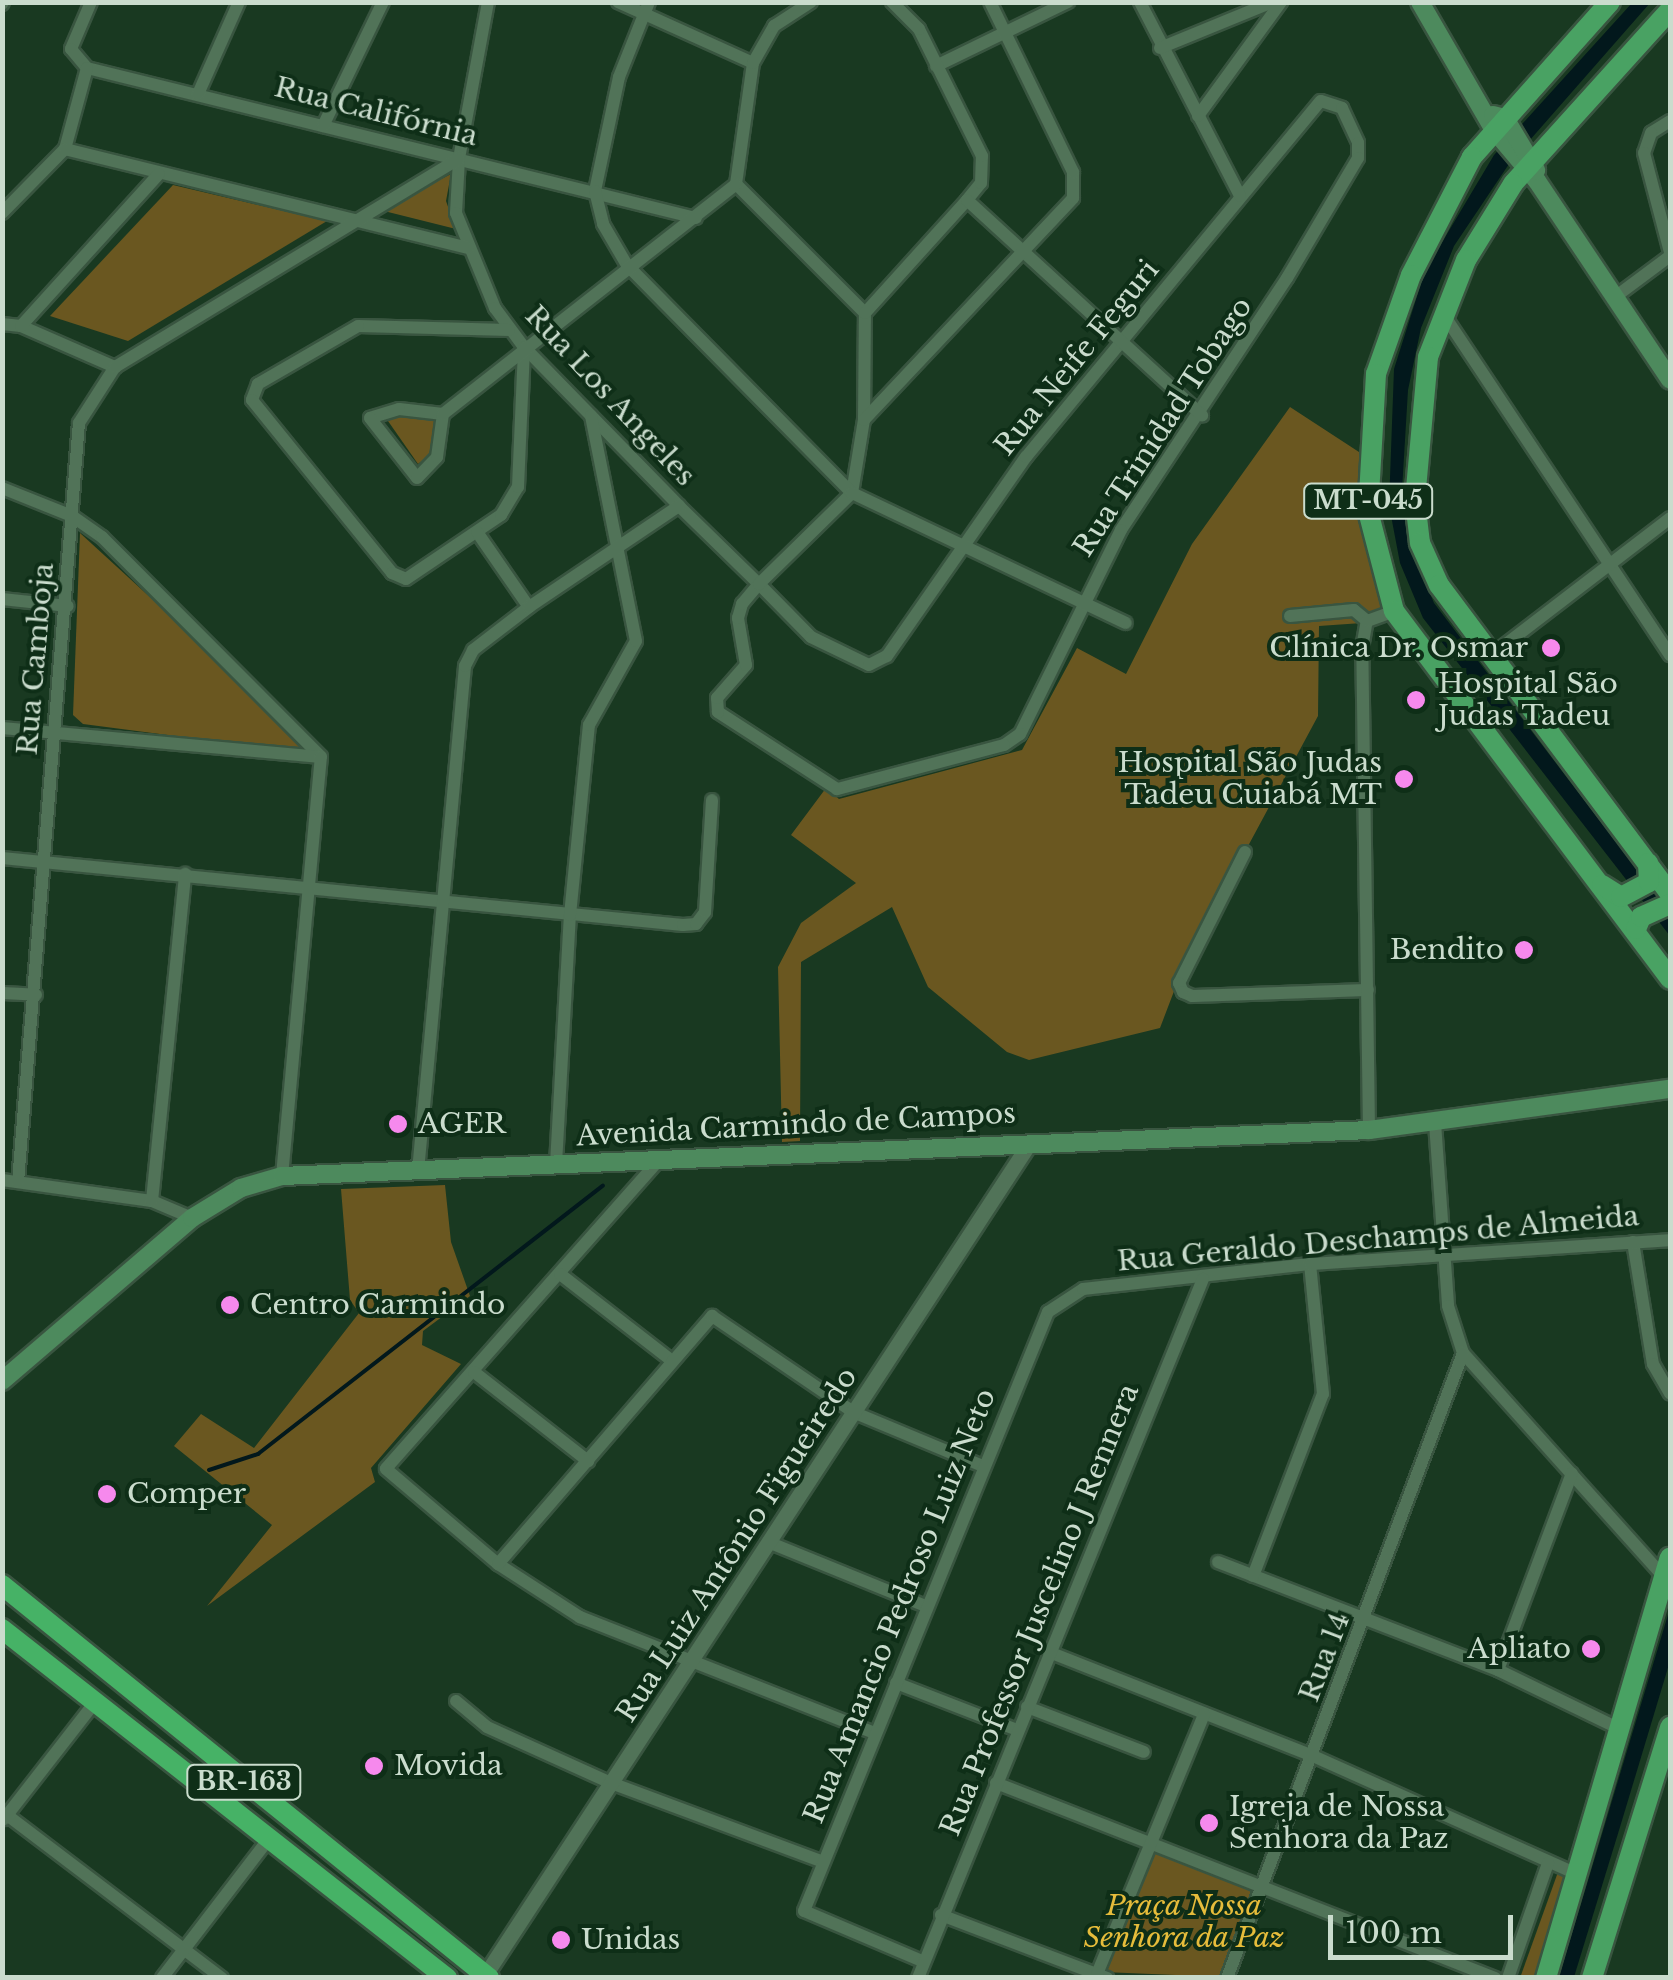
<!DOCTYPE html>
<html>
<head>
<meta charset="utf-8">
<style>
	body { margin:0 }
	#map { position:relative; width:1673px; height:1980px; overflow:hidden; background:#193921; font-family:"Libre Baskerville",serif }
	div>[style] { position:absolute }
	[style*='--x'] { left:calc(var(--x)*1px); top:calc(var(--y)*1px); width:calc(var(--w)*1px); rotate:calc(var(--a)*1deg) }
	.green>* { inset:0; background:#6a5720 }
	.water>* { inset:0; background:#02181c }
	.stream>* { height:4px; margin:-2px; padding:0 2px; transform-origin:2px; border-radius:2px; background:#02181c }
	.roads { filter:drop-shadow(2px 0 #395540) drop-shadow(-2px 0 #395540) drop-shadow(0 2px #395540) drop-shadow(0 -2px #395540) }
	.minor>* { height:12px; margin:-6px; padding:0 6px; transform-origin:6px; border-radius:6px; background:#517358 }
	.tertiary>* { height:15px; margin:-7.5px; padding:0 7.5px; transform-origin:7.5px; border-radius:7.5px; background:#517358 }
	.secondary>* { height:18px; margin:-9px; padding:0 9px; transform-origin:9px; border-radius:9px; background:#4d8a5d }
	.primary>* { height:20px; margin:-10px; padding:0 10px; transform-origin:10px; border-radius:10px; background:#49a263 }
	.trunk>* { height:20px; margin:-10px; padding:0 10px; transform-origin:10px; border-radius:10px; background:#46b266 }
	.dots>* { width:28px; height:28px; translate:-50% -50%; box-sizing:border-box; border:5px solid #0e2e17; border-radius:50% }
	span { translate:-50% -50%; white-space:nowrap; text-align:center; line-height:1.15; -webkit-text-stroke:8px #0e2e17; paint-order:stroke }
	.shield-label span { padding:2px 8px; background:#0e2e17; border:2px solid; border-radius:8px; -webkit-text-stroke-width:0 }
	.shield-label { font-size:25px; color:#cadccd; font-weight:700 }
	.street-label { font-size:28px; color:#cadccd }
	.poi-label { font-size:28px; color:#cadccd }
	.right { translate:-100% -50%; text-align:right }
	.left { translate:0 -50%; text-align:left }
	.park-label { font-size:28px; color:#e6bc3b; font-style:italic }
	.frame { position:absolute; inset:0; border:5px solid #cadccd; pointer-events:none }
	.scale { position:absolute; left:1328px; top:1915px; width:185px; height:45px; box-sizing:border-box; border:5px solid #cadccd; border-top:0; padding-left:12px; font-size:30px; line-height:35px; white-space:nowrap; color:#cadccd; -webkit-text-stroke:8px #0e2e17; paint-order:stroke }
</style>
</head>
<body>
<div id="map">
	<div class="green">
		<i style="clip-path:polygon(451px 174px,446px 201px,456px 229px,380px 210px)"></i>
		<i style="clip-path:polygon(173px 185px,327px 221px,128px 341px,50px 316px)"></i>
		<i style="clip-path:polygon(1290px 407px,1359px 452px,1376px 588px,1388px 602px,1362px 623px,1319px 626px,1318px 716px,1184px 965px,1160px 1028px,1029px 1060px,1007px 1052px,928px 987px,892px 907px,801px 962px,800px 1141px,782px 1142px,778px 967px,801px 923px,856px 883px,791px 835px,826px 788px,839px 799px,1022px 750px,1077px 648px,1126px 674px,1192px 544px)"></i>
		<i style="clip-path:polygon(401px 415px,437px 420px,435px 451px,418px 464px,388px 421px)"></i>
		<i style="clip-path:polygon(80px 533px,305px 739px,298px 752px,83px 724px,73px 715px)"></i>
		<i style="clip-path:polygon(445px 1185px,451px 1242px,470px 1296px,423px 1331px,422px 1345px,461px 1364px,371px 1468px,375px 1482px,207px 1606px,272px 1525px,174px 1446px,201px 1414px,254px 1448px,359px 1313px,350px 1300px,341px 1189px)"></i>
		<i style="clip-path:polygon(1151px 1851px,1257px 1892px,1224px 1977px,1103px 1972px)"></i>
		<i style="clip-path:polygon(1558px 1872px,1570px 1878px,1542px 1977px,1520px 1978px)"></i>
	</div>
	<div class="water">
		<i style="clip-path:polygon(1632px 3px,1650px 3px,1509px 164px,1454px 246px,1421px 328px,1408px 390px,1402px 490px,1413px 553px,1434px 603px,1670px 913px,1670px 936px,1423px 618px,1400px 563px,1389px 505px,1394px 369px,1425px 271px,1494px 155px)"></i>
		<i style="clip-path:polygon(1670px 1608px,1670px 1661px,1620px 1827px,1574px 1977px,1559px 1977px)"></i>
	</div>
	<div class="stream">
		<i style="--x:209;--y:1470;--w:52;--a:-18.1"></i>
		<i style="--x:258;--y:1454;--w:437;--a:-37.9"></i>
	</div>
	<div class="roads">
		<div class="minor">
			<i style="--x:91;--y:2;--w:51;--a:113.1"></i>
			<i style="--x:71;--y:49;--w:25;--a:50"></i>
			<i style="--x:87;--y:68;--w:627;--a:13.84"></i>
			<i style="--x:488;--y:2;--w:160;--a:100.5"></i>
			<i style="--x:459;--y:159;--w:54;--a:93.2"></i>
			<i style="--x:456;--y:213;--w:103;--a:67.7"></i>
			<i style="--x:495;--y:308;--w:49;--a:53.4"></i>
			<i style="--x:524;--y:347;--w:222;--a:45.7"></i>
			<i style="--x:679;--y:506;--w:112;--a:44.3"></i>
			<i style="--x:759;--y:584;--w:74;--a:45.5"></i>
			<i style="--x:811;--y:637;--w:64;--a:25.8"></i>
			<i style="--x:869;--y:665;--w:20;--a:-27"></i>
			<i style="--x:887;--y:656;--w:243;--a:-55.1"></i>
			<i style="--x:1026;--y:457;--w:462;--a:-50.4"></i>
			<i style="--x:1321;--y:101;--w:22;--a:18"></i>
			<i style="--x:1342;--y:108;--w:38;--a:65"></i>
			<i style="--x:1358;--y:143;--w:15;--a:90"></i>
			<i style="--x:1358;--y:158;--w:139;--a:120.6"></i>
			<i style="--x:1287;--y:278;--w:302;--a:123.4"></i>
			<i style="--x:1121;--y:530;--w:228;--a:116.3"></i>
			<i style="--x:1020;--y:734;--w:19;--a:145"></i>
			<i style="--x:1004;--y:745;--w:173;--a:165.2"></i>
			<i style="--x:837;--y:789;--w:142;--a:-147.1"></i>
			<i style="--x:718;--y:712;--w:14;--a:-94"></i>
			<i style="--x:717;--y:698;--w:44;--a:-48.7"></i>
			<i style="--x:746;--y:665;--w:48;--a:-99.7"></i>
			<i style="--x:738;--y:618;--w:15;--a:-74"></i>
			<i style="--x:742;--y:604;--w:26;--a:-50"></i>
			<i style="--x:759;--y:584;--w:130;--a:-44.4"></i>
			<i style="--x:852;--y:493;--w:74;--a:-80.7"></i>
			<i style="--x:864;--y:420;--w:107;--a:-89.5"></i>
			<i style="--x:618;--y:2;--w:148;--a:24.3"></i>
			<i style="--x:649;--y:2;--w:81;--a:111.8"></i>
			<i style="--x:619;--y:77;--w:116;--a:101.9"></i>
			<i style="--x:595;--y:191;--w:34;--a:76"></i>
			<i style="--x:603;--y:224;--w:48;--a:59.7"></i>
			<i style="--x:627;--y:265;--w:320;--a:45.4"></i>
			<i style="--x:852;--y:493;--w:303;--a:25.4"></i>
			<i style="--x:1140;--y:2;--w:218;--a:62.7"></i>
			<i style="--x:2;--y:4;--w:2;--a:-63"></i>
			<i style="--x:1160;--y:48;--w:121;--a:-22.3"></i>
			<i style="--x:936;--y:66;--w:147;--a:-25.9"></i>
			<i style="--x:198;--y:94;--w:101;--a:-66"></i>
			<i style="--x:1198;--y:116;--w:141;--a:-53.9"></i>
			<i style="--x:1670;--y:121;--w:22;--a:148"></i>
			<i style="--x:1651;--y:133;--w:21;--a:109"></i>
			<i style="--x:1644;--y:153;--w:102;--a:75.3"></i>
			<i style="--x:323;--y:126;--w:138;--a:-64.2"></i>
			<i style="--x:65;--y:149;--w:84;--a:-74.8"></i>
			<i style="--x:736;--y:184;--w:182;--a:45"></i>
			<i style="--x:865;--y:313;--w:152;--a:-47.9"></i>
			<i style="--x:967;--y:200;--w:22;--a:-51"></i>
			<i style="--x:981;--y:183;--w:27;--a:-88"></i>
			<i style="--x:982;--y:156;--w:142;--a:-116.4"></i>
			<i style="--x:919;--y:29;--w:38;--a:-135"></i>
			<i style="--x:736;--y:184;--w:122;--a:-82"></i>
			<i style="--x:753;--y:63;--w:43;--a:-60.4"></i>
			<i style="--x:774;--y:26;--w:44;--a:-33"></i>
			<i style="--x:967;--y:200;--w:319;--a:42.5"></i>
			<i style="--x:2;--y:213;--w:90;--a:-45.5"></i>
			<i style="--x:65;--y:149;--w:415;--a:13.8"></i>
			<i style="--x:1615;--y:297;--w:69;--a:-36.7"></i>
			<i style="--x:1442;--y:312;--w:412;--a:56.4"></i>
			<i style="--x:2;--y:324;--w:19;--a:6"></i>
			<i style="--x:21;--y:326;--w:103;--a:23.6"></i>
			<i style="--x:21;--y:326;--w:205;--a:-47.8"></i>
			<i style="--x:509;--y:330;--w:151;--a:-178.5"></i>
			<i style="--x:358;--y:326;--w:116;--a:149.9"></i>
			<i style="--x:258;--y:384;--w:17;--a:111"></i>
			<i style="--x:252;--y:400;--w:223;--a:51"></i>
			<i style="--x:392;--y:573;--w:15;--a:23"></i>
			<i style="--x:406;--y:579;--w:115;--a:-34"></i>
			<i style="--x:501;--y:515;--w:33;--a:-59"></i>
			<i style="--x:518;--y:487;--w:140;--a:-87.5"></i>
			<i style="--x:443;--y:414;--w:44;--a:-173.5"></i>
			<i style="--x:399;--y:409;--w:30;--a:163"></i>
			<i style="--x:370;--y:418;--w:76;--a:51.9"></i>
			<i style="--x:417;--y:478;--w:29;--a:-46"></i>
			<i style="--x:437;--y:457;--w:43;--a:-82.1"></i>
			<i style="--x:443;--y:414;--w:372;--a:-38.1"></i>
			<i style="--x:864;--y:420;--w:305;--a:-46.7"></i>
			<i style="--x:1073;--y:198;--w:26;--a:-90"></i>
			<i style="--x:1073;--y:172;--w:189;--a:-116"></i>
			<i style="--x:2;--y:488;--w:75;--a:21.8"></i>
			<i style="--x:72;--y:516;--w:37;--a:35"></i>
			<i style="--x:102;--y:537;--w:310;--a:45.1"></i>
			<i style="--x:477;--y:532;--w:91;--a:55.3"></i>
			<i style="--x:2;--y:599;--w:66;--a:6.1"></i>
			<i style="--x:1290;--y:616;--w:64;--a:-5.4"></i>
			<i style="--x:1354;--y:610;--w:17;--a:40"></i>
			<i style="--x:1489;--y:657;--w:228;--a:-37.5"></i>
			<i style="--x:2;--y:728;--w:320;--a:5.2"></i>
			<i style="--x:1245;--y:852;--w:147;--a:116.7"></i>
			<i style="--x:1179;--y:983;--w:10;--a:66"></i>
			<i style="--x:1183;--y:992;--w:10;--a:24"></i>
			<i style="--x:1192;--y:996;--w:176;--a:-2"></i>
			<i style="--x:2;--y:858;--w:684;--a:5.62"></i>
			<i style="--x:683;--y:925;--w:13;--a:-4"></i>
			<i style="--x:696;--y:924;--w:15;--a:-53"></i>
			<i style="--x:705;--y:912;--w:112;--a:-86.4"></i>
			<i style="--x:2;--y:993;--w:34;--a:3"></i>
			<i style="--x:1435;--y:1123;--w:183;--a:85.9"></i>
			<i style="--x:1448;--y:1306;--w:49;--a:72.3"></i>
			<i style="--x:1463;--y:1353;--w:302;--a:48.1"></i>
			<i style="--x:1369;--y:1130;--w:482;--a:-90.8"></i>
			<i style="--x:1362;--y:648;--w:27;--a:-80"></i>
			<i style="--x:1367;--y:621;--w:29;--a:-20"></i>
			<i style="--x:659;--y:1160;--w:412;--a:131.5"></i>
			<i style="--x:386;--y:1469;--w:147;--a:40.3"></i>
			<i style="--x:498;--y:1564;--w:98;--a:32.9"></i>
			<i style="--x:580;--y:1617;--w:317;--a:21.5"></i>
			<i style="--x:556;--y:1164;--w:249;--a:-86.8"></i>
			<i style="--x:570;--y:915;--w:191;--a:-84.3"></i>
			<i style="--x:589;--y:725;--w:96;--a:-60.8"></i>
			<i style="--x:636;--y:641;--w:230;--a:-101.3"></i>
			<i style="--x:418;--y:1171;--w:507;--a:-84.68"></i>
			<i style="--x:465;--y:666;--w:18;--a:-63"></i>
			<i style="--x:473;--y:650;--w:71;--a:-37.5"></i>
			<i style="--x:529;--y:607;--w:181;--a:-34"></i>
			<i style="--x:282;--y:1176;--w:421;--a:-84.7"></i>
			<i style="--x:2;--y:1180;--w:151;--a:8"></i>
			<i style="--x:152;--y:1201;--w:43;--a:23"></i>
			<i style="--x:18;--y:1182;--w:761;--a:-85.41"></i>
			<i style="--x:79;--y:423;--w:67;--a:-57.3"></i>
			<i style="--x:115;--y:367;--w:402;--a:-31.2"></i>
			<i style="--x:152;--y:1201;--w:329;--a:-84.2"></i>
			<i style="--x:1633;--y:1242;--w:124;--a:80.7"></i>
			<i style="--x:1653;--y:1364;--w:34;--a:60"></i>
			<i style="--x:560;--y:1274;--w:140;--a:37.8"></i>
			<i style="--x:474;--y:1372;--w:145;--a:38"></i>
			<i style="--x:768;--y:1542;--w:170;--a:22.1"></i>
			<i style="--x:1218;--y:1562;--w:300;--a:21.1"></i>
			<i style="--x:1498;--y:1670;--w:138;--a:25.8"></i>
			<i style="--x:498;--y:1564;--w:328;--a:-49.2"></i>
			<i style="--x:712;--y:1316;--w:171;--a:34.2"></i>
			<i style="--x:853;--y:1412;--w:141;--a:22.6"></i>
			<i style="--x:1253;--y:1576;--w:195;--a:-69"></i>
			<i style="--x:1323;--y:1394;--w:131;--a:-95.7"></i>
			<i style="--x:1049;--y:1652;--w:284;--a:21.5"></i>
			<i style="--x:1313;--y:1756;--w:289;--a:24.1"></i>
			<i style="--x:1498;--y:1670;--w:210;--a:-69.4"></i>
			<i style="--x:896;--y:1683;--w:130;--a:21.2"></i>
			<i style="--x:456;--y:1701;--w:40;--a:40"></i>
			<i style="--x:487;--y:1727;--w:136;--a:24.3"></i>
			<i style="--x:611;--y:1783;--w:226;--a:20.4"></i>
			<i style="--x:1027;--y:1707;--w:125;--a:21"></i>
			<i style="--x:996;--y:1783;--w:536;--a:21.34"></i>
			<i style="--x:7;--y:1815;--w:270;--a:37.2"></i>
			<i style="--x:4;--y:1819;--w:148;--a:-52.1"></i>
			<i style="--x:941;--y:1915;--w:178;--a:20.8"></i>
			<i style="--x:922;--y:1961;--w:128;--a:-157"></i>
			<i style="--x:804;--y:1911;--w:647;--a:-67.84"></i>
			<i style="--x:1048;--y:1312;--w:42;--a:-33.3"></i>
			<i style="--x:1083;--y:1289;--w:228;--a:-6.3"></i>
			<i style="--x:1310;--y:1264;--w:361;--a:-3.8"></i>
			<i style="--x:1097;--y:1974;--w:281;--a:-67.6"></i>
			<i style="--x:162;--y:1978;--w:173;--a:-52.5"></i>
			<i style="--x:918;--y:1978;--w:755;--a:-67.82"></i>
			<i style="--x:1227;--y:1978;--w:668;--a:-69.31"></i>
			<i style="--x:1508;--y:1978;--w:122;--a:-70.8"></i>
		</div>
		<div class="tertiary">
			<i style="--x:485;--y:1975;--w:995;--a:-56.8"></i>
		</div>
		<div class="secondary">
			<i style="--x:1420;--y:2;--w:148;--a:60"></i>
			<i style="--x:1494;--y:130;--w:67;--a:49.9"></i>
			<i style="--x:1537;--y:181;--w:239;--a:56.2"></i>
			<i style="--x:1493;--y:115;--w:12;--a:14"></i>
			<i style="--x:1505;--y:118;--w:61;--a:59.2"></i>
			<i style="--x:2;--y:1381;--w:250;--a:-40.6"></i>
			<i style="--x:192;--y:1218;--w:57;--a:-31.5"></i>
			<i style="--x:241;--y:1188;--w:43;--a:-16.3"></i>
			<i style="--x:282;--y:1176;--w:1088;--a:-2.42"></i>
			<i style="--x:1369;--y:1130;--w:304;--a:-7.8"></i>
		</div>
		<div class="primary">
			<i style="--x:1610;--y:2;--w:208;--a:131.7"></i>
			<i style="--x:1472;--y:157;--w:133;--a:117.3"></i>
			<i style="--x:1411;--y:275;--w:105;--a:109.5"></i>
			<i style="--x:1376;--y:374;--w:137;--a:93.3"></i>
			<i style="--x:1368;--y:511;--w:103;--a:75.4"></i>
			<i style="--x:1394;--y:611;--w:460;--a:53.1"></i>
			<i style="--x:1670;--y:10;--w:234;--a:132.1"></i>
			<i style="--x:1513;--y:184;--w:89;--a:121.7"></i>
			<i style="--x:1466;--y:260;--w:104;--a:111.4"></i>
			<i style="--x:1428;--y:357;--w:145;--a:95.2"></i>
			<i style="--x:1415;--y:501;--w:42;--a:83.2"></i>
			<i style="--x:1420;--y:543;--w:46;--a:65.7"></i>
			<i style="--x:1439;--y:585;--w:386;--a:53.2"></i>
			<i style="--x:1602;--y:885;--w:22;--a:32"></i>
			<i style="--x:1621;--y:897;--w:32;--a:-28"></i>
			<i style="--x:1649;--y:882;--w:19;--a:-93"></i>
			<i style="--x:1636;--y:929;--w:13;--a:-67"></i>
			<i style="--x:1641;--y:917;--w:32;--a:-24"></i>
			<i style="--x:1546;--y:1978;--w:438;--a:-73.6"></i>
			<i style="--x:1592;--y:1978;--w:263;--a:-72.7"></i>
		</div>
		<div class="trunk">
			<i style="--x:2;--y:1585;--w:626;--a:38.9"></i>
			<i style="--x:2;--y:1629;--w:566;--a:38.11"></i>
		</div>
	</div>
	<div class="dots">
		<i style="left:1551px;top:648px;background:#f689ed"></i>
		<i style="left:1416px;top:700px;background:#f689ed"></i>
		<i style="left:1404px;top:779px;background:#f689ed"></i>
		<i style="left:1524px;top:950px;background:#f689ed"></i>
		<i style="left:398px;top:1124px;background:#f689ed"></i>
		<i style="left:230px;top:1305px;background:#f689ed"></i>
		<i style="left:107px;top:1494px;background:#f689ed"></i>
		<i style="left:1591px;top:1649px;background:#f689ed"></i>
		<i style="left:374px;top:1766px;background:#f689ed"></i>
		<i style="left:1209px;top:1823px;background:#f689ed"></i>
		<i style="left:561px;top:1940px;background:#f689ed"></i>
	</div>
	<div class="shield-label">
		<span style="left:1368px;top:501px">MT-045</span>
		<span style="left:244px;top:1782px">BR-163</span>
	</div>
	<div class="street-label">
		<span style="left:376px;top:112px;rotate:14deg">Rua Califórnia</span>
		<span style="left:1077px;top:358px;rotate:-51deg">Rua Neife Feguri</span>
		<span style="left:610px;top:396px;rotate:47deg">Rua Los Angeles</span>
		<span style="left:1163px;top:427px;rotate:-57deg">Rua Trinidad Tobago</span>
		<span style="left:36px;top:659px;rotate:-85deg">Rua Camboja</span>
		<span style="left:796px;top:1125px;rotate:-3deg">Avenida Carmindo de Campos</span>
		<span style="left:1378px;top:1239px;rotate:-5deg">Rua Geraldo Deschamps de Almeida</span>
		<span style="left:737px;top:1545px;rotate:-57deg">Rua Luiz Antônio Figueiredo</span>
		<span style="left:900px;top:1606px;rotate:-68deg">Rua Amancio Pedroso Luiz Neto</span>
		<span style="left:1040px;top:1610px;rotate:-68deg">Rua Professor Juscelino J Rennera</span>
		<span style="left:1325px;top:1657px;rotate:-69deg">Rua 14</span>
	</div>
	<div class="poi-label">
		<span class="right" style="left:1528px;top:648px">Clínica Dr. Osmar</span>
		<span class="left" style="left:1438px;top:700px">Hospital São<br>Judas Tadeu</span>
		<span class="right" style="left:1382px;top:779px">Hospital São Judas<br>Tadeu Cuiabá MT</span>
		<span class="right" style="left:1504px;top:950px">Bendito</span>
		<span class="left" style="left:418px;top:1124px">AGER</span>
		<span class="left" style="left:250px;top:1305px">Centro Carmindo</span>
		<span class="left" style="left:127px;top:1494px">Comper</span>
		<span class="right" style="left:1571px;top:1649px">Apliato</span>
		<span class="left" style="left:394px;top:1766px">Movida</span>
		<span class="left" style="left:1229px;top:1823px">Igreja de Nossa<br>Senhora da Paz</span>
		<span class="left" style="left:581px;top:1940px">Unidas</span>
	</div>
	<div class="park-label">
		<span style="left:1184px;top:1922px">Praça Nossa<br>Senhora da Paz</span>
	</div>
	<div class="frame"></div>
	<div class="scale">100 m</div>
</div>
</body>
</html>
